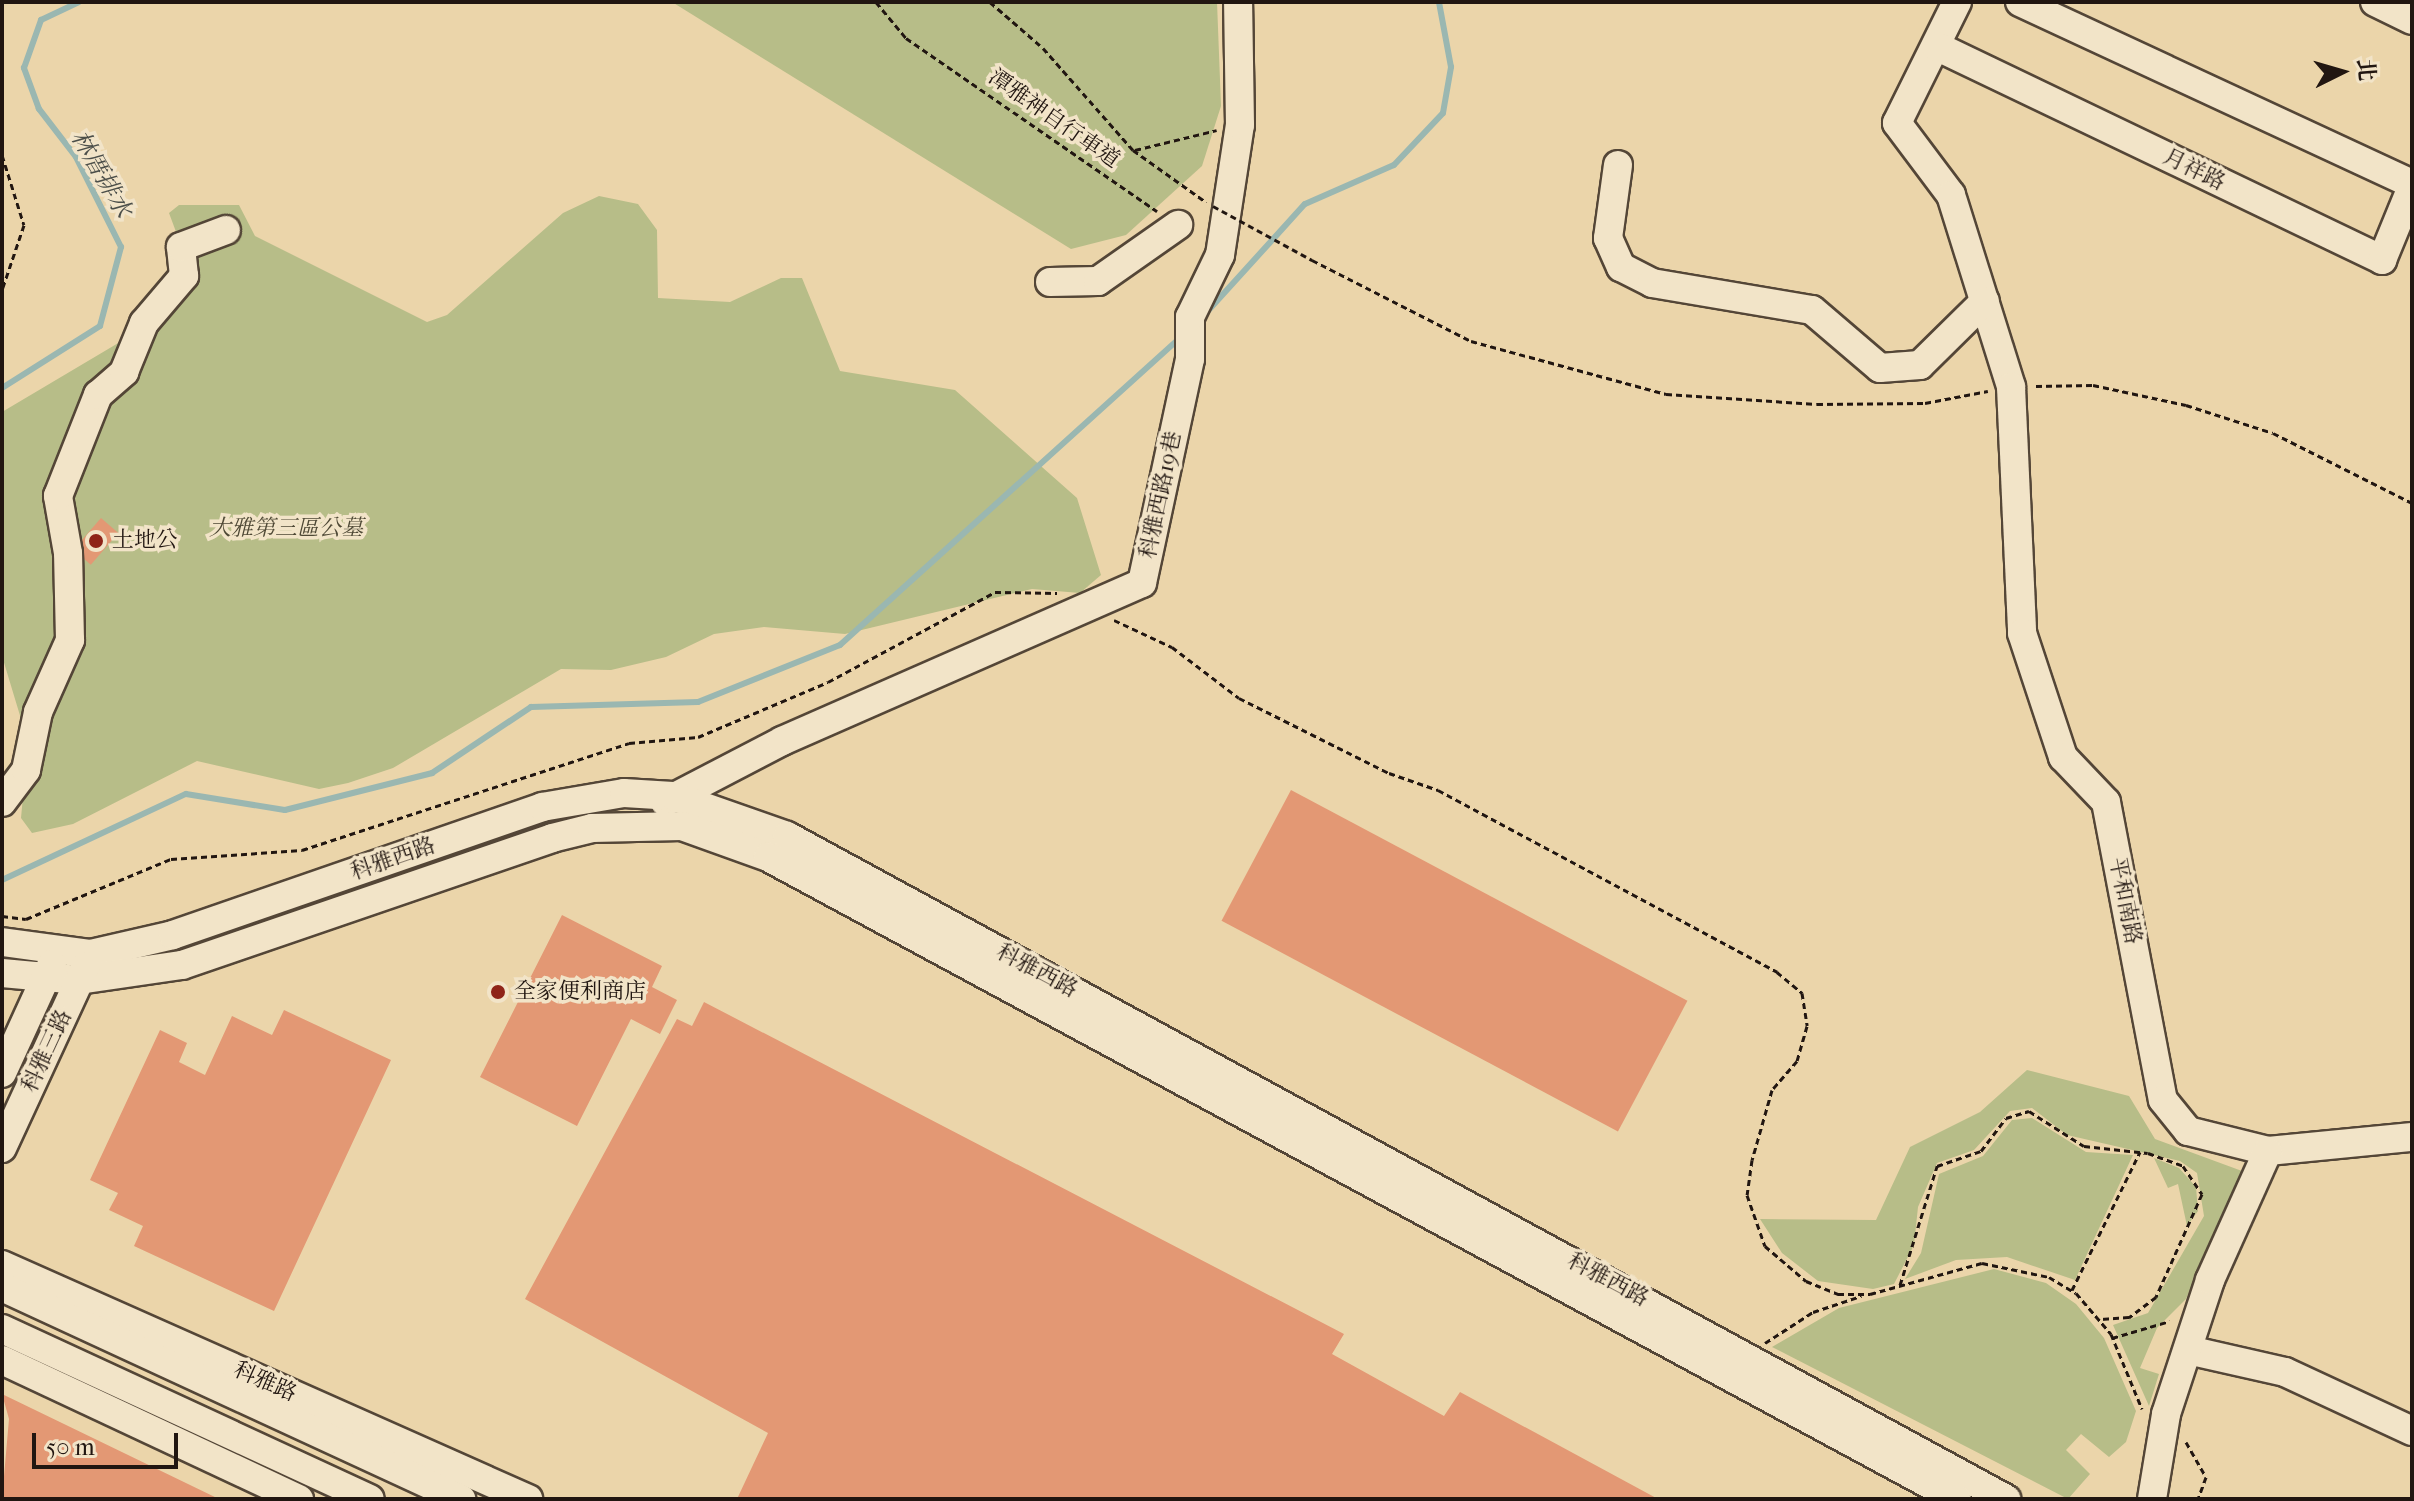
<!DOCTYPE html>
<html>
<head>
<meta charset="utf-8">
<style>
	body { margin:0 }
	#map { position:relative; width:2414px; height:1501px; overflow:hidden; background:#ebd5aa; font-family:"IM FELL French Canon","Noto Serif TC",serif }
	div>[style] { position:absolute }
	[style*='--x'] { left:calc(var(--x)*1px); top:calc(var(--y)*1px); width:calc(var(--w)*1px); rotate:calc(var(--a)*1deg) }
	.green>* { inset:0; background:#b7bd88 }
	.stream>* { height:6px; margin:-3px; padding:0 3px; transform-origin:3px; border-radius:3px; background:#9ab7b1 }
	.building>* { inset:0; background:#e39874; transform-origin:0 0 }
	.path>* { height:3px; margin-top:-1.5px; transform-origin:0; background:repeating-linear-gradient(90deg,#211611 0 6px,transparent 0 10px) }
	.roads { filter:drop-shadow(2px 0 #544637) drop-shadow(-2px 0 #544637) drop-shadow(0 2px #544637) drop-shadow(0 -2px #544637) }
	.minor>* { height:28px; margin:-14px; padding:0 14px; transform-origin:14px; border-radius:14px; background:#f2e4c8 }
	.path-bridge>* { height:3px; margin-top:-1.5px; transform-origin:0; background:repeating-linear-gradient(90deg,#211611 0 6px,transparent 0 10px) }
	.dots>* { width:22px; height:22px; translate:-50% -50%; box-sizing:border-box; border:4px solid #f2e4c8; border-radius:50% }
	span { translate:-50% -50%; white-space:nowrap; text-align:center; line-height:1.15; -webkit-text-stroke:7px #f2e4c8; paint-order:stroke }
	.street-label { font-size:22px; color:#211611 }
	.park-label { font-size:22px; color:#4e4835; font-style:italic }
	.poi-label { font-size:22px; color:#211611 }
	.left { translate:0 -50%; text-align:left }
	.water-label { font-size:24px; color:#4b4e49; font-style:italic }
	.frame { position:absolute; inset:0; border:4px solid #211611; pointer-events:none }
	.north { position:absolute; left:2302px; top:32px; width:80px; height:80px; -webkit-text-stroke:6px #f2e4c8; paint-order:stroke; rotate:85deg; font-size:22px; font-weight:700; line-height:32px; text-align:center; color:#211611 }
	.north::after { content:''; display:block; margin:auto; width:28px; height:36px; background:#211611; clip-path:polygon(50% 0,100% 100%,50% 72%,0 100%) }
	.scale { position:absolute; left:32px; top:1433px; width:146px; height:36px; box-sizing:border-box; border:4px solid #211611; border-top:0; padding-left:10px; font-size:24px; line-height:28px; white-space:nowrap; color:#211611; -webkit-text-stroke:6px #f2e4c8; paint-order:stroke }
</style>
</head>
<body>
<div id="map">
	<div class="green">
		<i style="clip-path:polygon(672px 2px,1217px 2px,1221px 106px,1202px 166px,1126px 235px,1071px 249px)"></i>
		<i style="clip-path:polygon(599px 196px,638px 204px,657px 230px,658px 298px,730px 302px,781px 278px,802px 278px,840px 371px,955px 390px,1077px 498px,1101px 575px,1080px 593px,1032px 589px,845px 634px,764px 627px,714px 634px,666px 657px,611px 670px,561px 669px,393px 768px,348px 783px,319px 789px,197px 761px,73px 824px,32px 833px,21px 818px,28px 742px,2px 656px,2px 412px,152px 323px,188px 264px,169px 213px,179px 205px,239px 205px,255px 236px,427px 322px,447px 315px,563px 213px)"></i>
		<i style="clip-path:polygon(2027px 1070px,2129px 1096px,2155px 1139px,2242px 1171px,2186px 1299px,2157px 1328px,2140px 1368px,2159px 1374px,2149px 1406px,2113px 1325px,2148px 1313px,2204px 1216px,2197px 1173px,2180px 1161px,2067px 1135px,2032px 1108px,2010px 1111px,1974px 1150px,1937px 1163px,1918px 1207px,1914px 1245px,1894px 1284px,1873px 1289px,1818px 1281px,1782px 1253px,1760px 1219px,1876px 1220px,1910px 1147px,1980px 1112px)"></i>
		<i style="clip-path:polygon(2032px 1118px,2086px 1152px,2133px 1155px,2075px 1280px,2007px 1257px,1956px 1260px,1905px 1279px,1921px 1253px,1939px 1174px,1983px 1156px,2012px 1120px)"></i>
		<i style="clip-path:polygon(2154px 1158px,2179px 1168px,2196px 1187px,2198px 1211px,2187px 1226px,2178px 1184px,2168px 1188px)"></i>
		<i style="clip-path:polygon(1994px 1269px,2046px 1283px,2076px 1304px,2104px 1338px,2136px 1411px,2126px 1442px,2109px 1457px,2081px 1434px,2066px 1450px,2090px 1474px,2068px 1499px,1772px 1347px,1839px 1308px)"></i>
	</div>
	<div class="stream">
		<i style="--x:1206;--y:313;--w:147;--a:-47.8"></i>
		<i style="--x:1305;--y:204;--w:97;--a:-23.7"></i>
		<i style="--x:1394;--y:165;--w:71;--a:-46.7"></i>
		<i style="--x:1443;--y:113;--w:47;--a:-80.1"></i>
		<i style="--x:1451;--y:67;--w:66;--a:-100.5"></i>
		<i style="--x:2;--y:388;--w:116;--a:-32.3"></i>
		<i style="--x:100;--y:326;--w:82;--a:-75.1"></i>
		<i style="--x:121;--y:247;--w:101;--a:-116.6"></i>
		<i style="--x:76;--y:157;--w:61;--a:-127.6"></i>
		<i style="--x:39;--y:109;--w:44;--a:-110.1"></i>
		<i style="--x:24;--y:68;--w:51;--a:-70.5"></i>
		<i style="--x:41;--y:20;--w:42;--a:-25.3"></i>
		<i style="--x:2;--y:880;--w:203;--a:-25.1"></i>
		<i style="--x:186;--y:794;--w:100;--a:9.2"></i>
		<i style="--x:285;--y:810;--w:152;--a:-14.1"></i>
		<i style="--x:432;--y:773;--w:119;--a:-33.7"></i>
		<i style="--x:531;--y:707;--w:167;--a:-1.7"></i>
		<i style="--x:698;--y:702;--w:153;--a:-21.9"></i>
		<i style="--x:840;--y:645;--w:460;--a:-42.1"></i>
	</div>
	<div class="building">
		<i style="left:101px;top:518px;width:23px;height:42px;rotate:41deg"></i>
		<i style="left:1291px;top:790px;width:449px;height:148px;rotate:28deg"></i>
		<i style="clip-path:polygon(562px 915px,662px 966px,652px 987px,677px 1000px,660px 1034px,631px 1019px,577px 1126px,480px 1077px)"></i>
		<i style="clip-path:polygon(704px 1002px,1344px 1334px,1332px 1354px,1444px 1416px,1460px 1392px,1658px 1499px,737px 1499px,768px 1433px,525px 1299px,677px 1019px,692px 1026px)"></i>
		<i style="clip-path:polygon(284px 1010px,391px 1060px,274px 1311px,134px 1246px,143px 1226px,109px 1210px,118px 1193px,90px 1180px,160px 1030px,187px 1043px,179px 1062px,205px 1075px,232px 1016px,272px 1035px)"></i>
		<i style="clip-path:polygon(2px 1394px,219px 1499px,2px 1499px,9px 1419px)"></i>
	</div>
	<div class="path">
		<i style="--x:876;--y:2;--w:47;--a:50.2"></i>
		<i style="--x:906;--y:38;--w:305;--a:34.6"></i>
		<i style="--x:990;--y:2;--w:70;--a:41"></i>
		<i style="--x:1043;--y:48;--w:136;--a:48.6"></i>
		<i style="--x:1133;--y:150;--w:90;--a:35.5"></i>
		<i style="--x:1135;--y:150;--w:84;--a:-13.7"></i>
		<i style="--x:2;--y:155;--w:73;--a:72.6"></i>
		<i style="--x:24;--y:225;--w:69;--a:108.7"></i>
		<i style="--x:1312;--y:260;--w:178;--a:27"></i>
		<i style="--x:1471;--y:341;--w:202;--a:15.2"></i>
		<i style="--x:1666;--y:394;--w:151;--a:3.8"></i>
		<i style="--x:1817;--y:404;--w:108;--a:-0.5"></i>
		<i style="--x:1925;--y:403;--w:64;--a:-10.8"></i>
		<i style="--x:2036;--y:386;--w:57;--a:-1"></i>
		<i style="--x:2093;--y:385;--w:95;--a:12.1"></i>
		<i style="--x:2186;--y:405;--w:91;--a:17.8"></i>
		<i style="--x:2273;--y:433;--w:156;--a:26.7"></i>
		<i style="--x:1114;--y:620;--w:64;--a:25"></i>
		<i style="--x:1172;--y:647;--w:84;--a:37.3"></i>
		<i style="--x:1239;--y:698;--w:168;--a:26.6"></i>
		<i style="--x:1389;--y:773;--w:52;--a:19.1"></i>
		<i style="--x:1438;--y:790;--w:385;--a:28.2"></i>
		<i style="--x:1777;--y:972;--w:33;--a:40"></i>
		<i style="--x:1802;--y:993;--w:33;--a:81"></i>
		<i style="--x:1807;--y:1026;--w:36;--a:106"></i>
		<i style="--x:1797;--y:1061;--w:38;--a:131"></i>
		<i style="--x:1772;--y:1090;--w:73;--a:105.9"></i>
		<i style="--x:1752;--y:1160;--w:35;--a:98"></i>
		<i style="--x:1747;--y:1195;--w:54;--a:70.6"></i>
		<i style="--x:1765;--y:1246;--w:54;--a:40.5"></i>
		<i style="--x:1806;--y:1281;--w:35;--a:22"></i>
		<i style="--x:1838;--y:1294;--w:32;--a:0"></i>
		<i style="--x:1870;--y:1294;--w:116;--a:-15.5"></i>
		<i style="--x:1982;--y:1263;--w:68;--a:11.8"></i>
		<i style="--x:2049;--y:1277;--w:31;--a:31"></i>
		<i style="--x:2076;--y:1293;--w:54;--a:49.5"></i>
		<i style="--x:2111;--y:1334;--w:81;--a:67.5"></i>
		<i style="--x:2;--y:916;--w:24;--a:7"></i>
		<i style="--x:26;--y:919;--w:157;--a:-22.5"></i>
		<i style="--x:171;--y:859;--w:131;--a:-3.9"></i>
		<i style="--x:302;--y:850;--w:344;--a:-18.1"></i>
		<i style="--x:629;--y:743;--w:69;--a:-5"></i>
		<i style="--x:698;--y:737;--w:141;--a:-22.9"></i>
		<i style="--x:828;--y:682;--w:190;--a:-28.3"></i>
		<i style="--x:995;--y:592;--w:62;--a:0.9"></i>
		<i style="--x:1900;--y:1285;--w:125;--a:-72.7"></i>
		<i style="--x:1937;--y:1166;--w:46;--a:-18.8"></i>
		<i style="--x:1981;--y:1151;--w:41;--a:-52.9"></i>
		<i style="--x:2006;--y:1118;--w:24;--a:-17"></i>
		<i style="--x:2029;--y:1111;--w:65;--a:32.5"></i>
		<i style="--x:2084;--y:1146;--w:64;--a:6.2"></i>
		<i style="--x:2148;--y:1153;--w:37;--a:20"></i>
		<i style="--x:2183;--y:1166;--w:34;--a:56"></i>
		<i style="--x:2202;--y:1194;--w:113;--a:114.1"></i>
		<i style="--x:2156;--y:1297;--w:34;--a:143"></i>
		<i style="--x:2129;--y:1317;--w:28;--a:176"></i>
		<i style="--x:2072;--y:1290;--w:154;--a:-63.8"></i>
		<i style="--x:2112;--y:1338;--w:60;--a:-16.3"></i>
		<i style="--x:1765;--y:1343;--w:57;--a:-32.9"></i>
		<i style="--x:1813;--y:1312;--w:51;--a:-18.4"></i>
		<i style="--x:2186;--y:1442;--w:40;--a:60.3"></i>
		<i style="--x:2206;--y:1477;--w:23;--a:110"></i>
	</div>
	<div class="roads">
		<div class="minor">
			<i style="--x:1957;--y:2;--w:135;--a:116.4"></i>
			<i style="--x:1897;--y:123;--w:90;--a:53.1"></i>
			<i style="--x:1951;--y:195;--w:201;--a:72.6"></i>
			<i style="--x:2011;--y:387;--w:246;--a:87.4"></i>
			<i style="--x:2022;--y:633;--w:131;--a:71.7"></i>
			<i style="--x:2063;--y:757;--w:62;--a:46.3"></i>
			<i style="--x:2106;--y:802;--w:303;--a:79.2"></i>
			<i style="--x:2163;--y:1100;--w:40;--a:51"></i>
			<i style="--x:2188;--y:1131;--w:82;--a:14"></i>
			<i style="--x:2268;--y:1151;--w:145;--a:-5.6"></i>
			<i style="--x:2020;--y:2;--w:432;--a:24.9"></i>
			<i style="--x:2375;--y:2;--w:41;--a:25.9"></i>
			<i style="--x:1936;--y:46;--w:495;--a:25.6"></i>
			<i style="--x:2382;--y:260;--w:79;--a:-67.7"></i>
			<i style="--x:1618;--y:165;--w:74;--a:97.8"></i>
			<i style="--x:1608;--y:238;--w:32;--a:66"></i>
			<i style="--x:1621;--y:267;--w:35;--a:27"></i>
			<i style="--x:1652;--y:283;--w:162;--a:9.6"></i>
			<i style="--x:1812;--y:310;--w:89;--a:40.5"></i>
			<i style="--x:1880;--y:368;--w:40;--a:-4.3"></i>
			<i style="--x:1920;--y:365;--w:91;--a:-44.6"></i>
			<i style="--x:1050;--y:282;--w:48;--a:-1.2"></i>
			<i style="--x:1098;--y:281;--w:98;--a:-35"></i>
			<i style="--x:2;--y:802;--w:40;--a:-53"></i>
			<i style="--x:26;--y:770;--w:59;--a:-78.3"></i>
			<i style="--x:38;--y:712;--w:79;--a:-66"></i>
			<i style="--x:70;--y:640;--w:87;--a:-91.3"></i>
			<i style="--x:68;--y:553;--w:58;--a:-100"></i>
			<i style="--x:58;--y:496;--w:109;--a:-68.4"></i>
			<i style="--x:98;--y:395;--w:35;--a:-41"></i>
			<i style="--x:124;--y:372;--w:53;--a:-67.8"></i>
			<i style="--x:144;--y:323;--w:62;--a:-49.6"></i>
			<i style="--x:184;--y:276;--w:29;--a:-96"></i>
			<i style="--x:181;--y:247;--w:48;--a:-20.7"></i>
			<i style="--x:665;--y:802;--w:132;--a:-27.5"></i>
			<i style="--x:782;--y:741;--w:393;--a:-23.7"></i>
			<i style="--x:1142;--y:583;--w:229;--a:-77.9"></i>
			<i style="--x:1190;--y:359;--w:42;--a:-90"></i>
			<i style="--x:1190;--y:317;--w:69;--a:-64.2"></i>
			<i style="--x:1220;--y:255;--w:132;--a:-81.3"></i>
			<i style="--x:1240;--y:125;--w:123;--a:-90.9"></i>
			<i style="--x:2;--y:942;--w:90;--a:7.7"></i>
			<i style="--x:91;--y:954;--w:84;--a:-13"></i>
			<i style="--x:173;--y:935;--w:391;--a:-19.1"></i>
			<i style="--x:542;--y:807;--w:83;--a:-9.7"></i>
			<i style="--x:624;--y:793;--w:49;--a:3.5"></i>
			<i style="--x:673;--y:796;--w:121;--a:19.3"></i>
			<i style="--x:787;--y:836;--w:1388;--a:28.54"></i>
			<i style="--x:2;--y:973;--w:77;--a:5.2"></i>
			<i style="--x:79;--y:980;--w:104;--a:-8.3"></i>
			<i style="--x:182;--y:965;--w:391;--a:-18.9"></i>
			<i style="--x:552;--y:838;--w:41;--a:-14"></i>
			<i style="--x:592;--y:828;--w:90;--a:-1.3"></i>
			<i style="--x:682;--y:826;--w:91;--a:19.8"></i>
			<i style="--x:768;--y:857;--w:1351;--a:28.37"></i>
			<i style="--x:2;--y:1073;--w:120;--a:-65.4"></i>
			<i style="--x:2;--y:1148;--w:200;--a:-65.2"></i>
			<i style="--x:2;--y:1265;--w:576;--a:23.98"></i>
			<i style="--x:2;--y:1287;--w:506;--a:24.79"></i>
			<i style="--x:2;--y:1329;--w:405;--a:24.8"></i>
			<i style="--x:2188;--y:1350;--w:99;--a:12.8"></i>
			<i style="--x:2285;--y:1372;--w:140;--a:24.9"></i>
			<i style="--x:2;--y:1360;--w:328;--a:25.1"></i>
			<i style="--x:2152;--y:1499;--w:86;--a:-80.6"></i>
			<i style="--x:2166;--y:1414;--w:141;--a:-71.8"></i>
			<i style="--x:2210;--y:1280;--w:141;--a:-65.8"></i>
		</div>
	</div>
	<div class="path-bridge">
		<i style="--x:1213;--y:206;--w:113;--a:28.6"></i>
	</div>
	<div class="dots">
		<i style="left:96px;top:541px;background:#8f2418"></i>
		<i style="left:498px;top:992px;background:#8f2418"></i>
	</div>
	<div class="street-label">
		<span style="left:1054px;top:119px;rotate:35deg">潭雅神自行車道</span>
		<span style="left:2194px;top:170px;rotate:26deg">月祥路</span>
		<span style="left:1161px;top:495px;rotate:-78deg">科雅西路19巷</span>
		<span style="left:393px;top:859px;rotate:-19deg">科雅西路</span>
		<span style="left:2125px;top:901px;rotate:79deg">平和南路</span>
		<span style="left:1037px;top:971px;rotate:28deg">科雅西路</span>
		<span style="left:47px;top:1051px;rotate:-65deg">科雅三路</span>
		<span style="left:1608px;top:1280px;rotate:28deg">科雅西路</span>
		<span style="left:265px;top:1382px;rotate:24deg">科雅路</span>
	</div>
	<div class="park-label">
		<span style="left:286px;top:529px">大雅第三區公墓</span>
	</div>
	<div class="poi-label">
		<span class="left" style="left:112px;top:541px">土地公</span>
		<span class="left" style="left:514px;top:992px">全家便利商店</span>
	</div>
	<div class="water-label">
		<span style="left:101px;top:174px;rotate:60deg">林厝排水</span>
	</div>
	<div class="frame"></div>
	<div class="north">北</div>
	<div class="scale">50 m</div>
</div>
</body>
</html>
